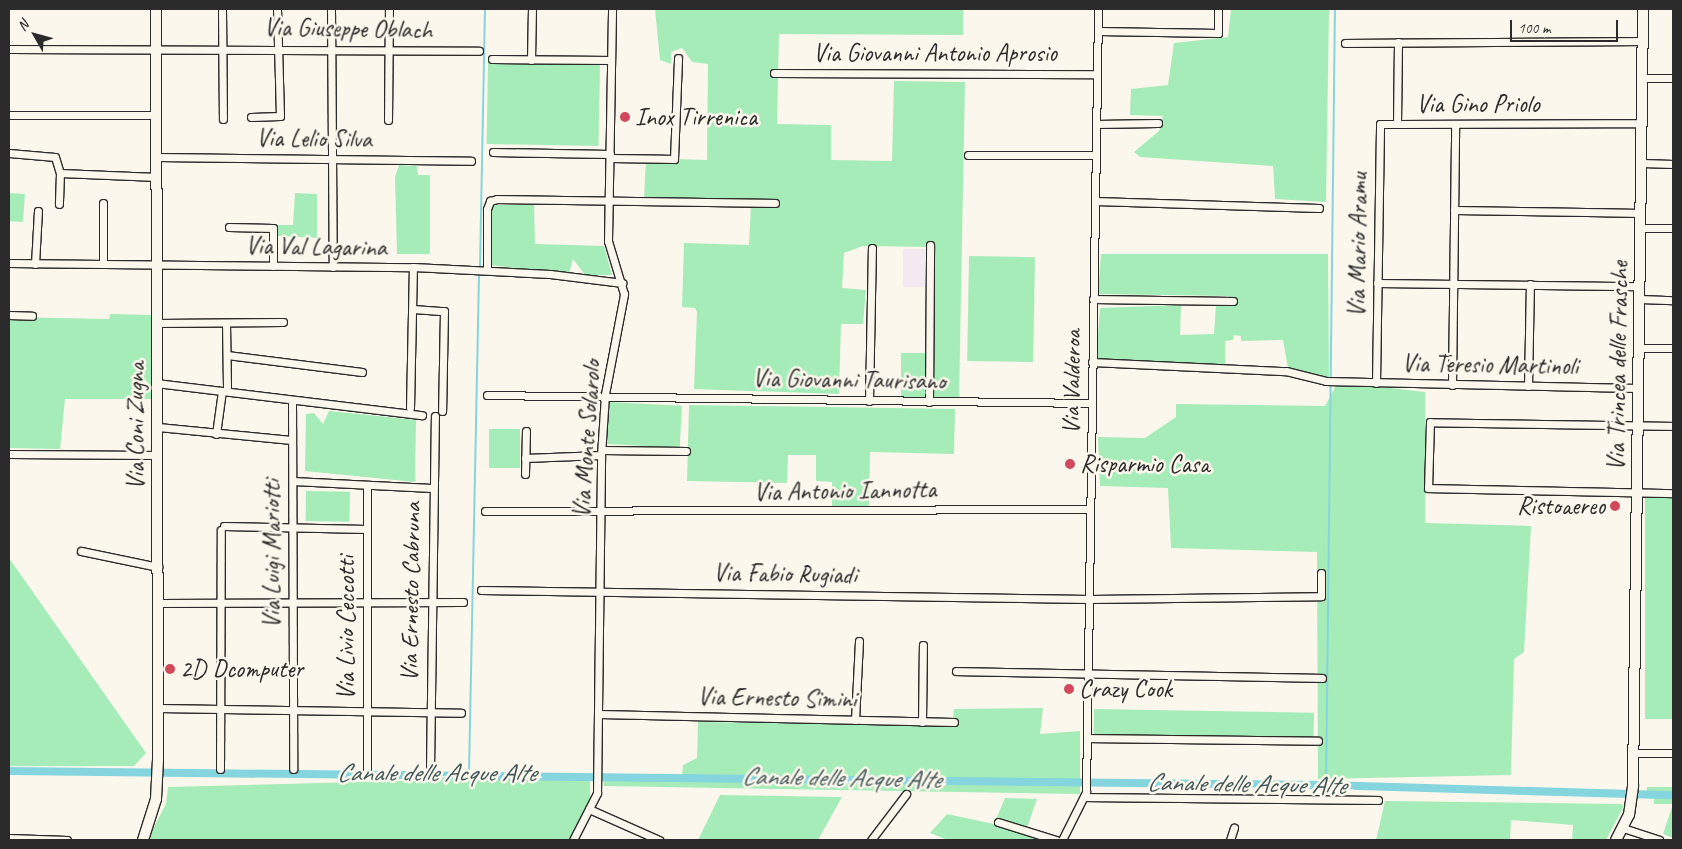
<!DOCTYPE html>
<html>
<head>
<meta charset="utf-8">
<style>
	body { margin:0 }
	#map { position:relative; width:1682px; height:849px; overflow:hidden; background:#fbf7ec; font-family:Caveat,sans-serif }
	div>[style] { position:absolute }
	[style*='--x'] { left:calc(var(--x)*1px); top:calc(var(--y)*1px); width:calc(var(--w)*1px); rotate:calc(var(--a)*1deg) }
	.built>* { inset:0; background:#f3e9f0; transform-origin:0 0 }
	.green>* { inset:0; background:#a6ecb8; transform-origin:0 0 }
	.stream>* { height:2px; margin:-1px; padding:0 1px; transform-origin:1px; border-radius:1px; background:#84d5dd }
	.canal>* { height:8px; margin:-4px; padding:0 4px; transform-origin:4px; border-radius:4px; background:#84d5dd }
	.roads { filter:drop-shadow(1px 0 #2b2b2b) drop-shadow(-1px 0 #2b2b2b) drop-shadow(0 1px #2b2b2b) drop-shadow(0 -1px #2b2b2b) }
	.street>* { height:7px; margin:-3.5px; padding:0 3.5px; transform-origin:3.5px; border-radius:3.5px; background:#fbf7ec }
	.secondary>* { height:10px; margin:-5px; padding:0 5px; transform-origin:5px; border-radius:5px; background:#fbf7ec }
	.dots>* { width:14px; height:14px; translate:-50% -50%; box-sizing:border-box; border:2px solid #fbf7ec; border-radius:50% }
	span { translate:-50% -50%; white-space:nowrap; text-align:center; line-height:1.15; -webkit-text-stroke:5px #fbf7ec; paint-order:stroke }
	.street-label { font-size:25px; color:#2b2b2b }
	.poi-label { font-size:25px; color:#2b2b2b }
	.left { translate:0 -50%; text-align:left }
	.right { translate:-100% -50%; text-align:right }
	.water-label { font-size:26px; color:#415658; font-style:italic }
	.frame { position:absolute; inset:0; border:10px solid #2b2b2b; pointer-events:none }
	.north { position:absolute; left:10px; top:10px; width:50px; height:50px; -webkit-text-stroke:4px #fbf7ec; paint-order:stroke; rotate:308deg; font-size:14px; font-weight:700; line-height:20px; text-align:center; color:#2b2b2b }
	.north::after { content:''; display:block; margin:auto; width:18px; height:22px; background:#2b2b2b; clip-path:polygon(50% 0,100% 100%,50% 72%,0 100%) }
	.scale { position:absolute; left:1510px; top:20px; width:108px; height:22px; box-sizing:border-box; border:2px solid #2b2b2b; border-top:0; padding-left:6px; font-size:15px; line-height:18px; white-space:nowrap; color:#2b2b2b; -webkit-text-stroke:4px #fbf7ec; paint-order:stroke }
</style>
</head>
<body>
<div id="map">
	<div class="built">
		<i style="left:903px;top:249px;width:24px;height:38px"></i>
	</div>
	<div class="green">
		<i style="clip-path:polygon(655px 9px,963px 9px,963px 35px,779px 34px,777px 124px,831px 125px,831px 160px,892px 161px,894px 81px,965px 82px,959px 400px,931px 399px,933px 247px,863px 246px,844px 253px,842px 288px,866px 290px,863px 324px,841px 324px,839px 394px,694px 389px,697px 312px,695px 308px,682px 307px,684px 243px,749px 245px,751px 203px,644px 199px,646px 158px,707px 160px,708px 64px,692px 62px,682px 48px,671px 52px,671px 64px,660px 60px)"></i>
		<i style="clip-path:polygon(1231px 9px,1329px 9px,1326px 202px,1275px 199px,1273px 166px,1140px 157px,1134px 152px,1159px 131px,1163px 116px,1130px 115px,1131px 89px,1168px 85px,1174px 43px,1228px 37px)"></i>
		<i style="left:488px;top:62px;width:112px;height:82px;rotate:1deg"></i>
		<i style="clip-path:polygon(399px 165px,417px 166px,418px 175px,430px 175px,430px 254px,397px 254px,395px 177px)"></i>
		<i style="left:9px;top:193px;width:16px;height:28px;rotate:4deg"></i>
		<i style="clip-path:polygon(295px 193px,317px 194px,317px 238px,277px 236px,278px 225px,293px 225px)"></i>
		<i style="clip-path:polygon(490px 205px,534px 205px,535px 244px,604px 246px,612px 275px,585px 275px,573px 259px,569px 274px,490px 265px)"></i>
		<i style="clip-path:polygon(1101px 254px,1328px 254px,1329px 378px,1288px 368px,1283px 340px,1241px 341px,1241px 336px,1234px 335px,1233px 340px,1225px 341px,1225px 367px,1096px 362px,1100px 308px,1181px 305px,1180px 335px,1214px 334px,1216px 305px,1230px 306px,1229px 296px,1098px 294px)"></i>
		<i style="left:969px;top:256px;width:66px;height:105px;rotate:1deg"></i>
		<i style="clip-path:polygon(110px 314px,151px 315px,152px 399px,65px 399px,60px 449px,9px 448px,9px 317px,109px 319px)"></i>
		<i style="left:901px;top:353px;width:26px;height:47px"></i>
		<i style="clip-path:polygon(1338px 382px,1425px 392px,1425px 523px,1531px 526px,1524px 652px,1514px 659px,1511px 775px,1318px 779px,1317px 552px,1171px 548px,1168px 488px,1100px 486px,1098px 437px,1145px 438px,1176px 417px,1176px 404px,1325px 406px)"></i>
		<i style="left:608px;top:402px;width:74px;height:42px;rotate:3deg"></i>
		<i style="clip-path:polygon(689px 405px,955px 409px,954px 454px,870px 452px,869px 508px,832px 508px,832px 482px,816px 481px,816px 455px,788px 455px,787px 483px,687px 481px)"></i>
		<i style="clip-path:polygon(329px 411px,416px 420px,415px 482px,305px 471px,306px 414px,314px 413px,323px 424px)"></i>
		<i style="left:520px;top:429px;width:39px;height:31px;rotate:90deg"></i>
		<i style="left:306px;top:491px;width:44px;height:30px;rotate:1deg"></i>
		<i style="left:1645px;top:498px;width:28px;height:221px"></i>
		<i style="clip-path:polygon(9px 558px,146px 753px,134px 766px,9px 766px)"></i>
		<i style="clip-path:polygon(1043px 708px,1040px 734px,1080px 731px,1080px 794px,604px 786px,603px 777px,682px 778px,683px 765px,697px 758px,698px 722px,952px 726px,954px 709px)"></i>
		<i style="left:1094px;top:709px;width:220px;height:28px;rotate:1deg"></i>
		<i style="clip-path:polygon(590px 776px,590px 803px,571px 840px,147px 840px,166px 804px,168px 787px)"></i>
		<i style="clip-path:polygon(1647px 787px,1673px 787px,1673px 838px,1663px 834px,1673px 804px,1654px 804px,1654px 799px,1646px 798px)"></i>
		<i style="clip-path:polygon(720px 795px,842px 797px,818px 840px,698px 840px)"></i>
		<i style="clip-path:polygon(1005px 798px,1037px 799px,1027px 828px,1059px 840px,948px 840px,930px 833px,947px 814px,994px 824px)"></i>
		<i style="clip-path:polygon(1385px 801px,1621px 804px,1624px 806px,1606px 840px,1572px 840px,1573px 825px,1511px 820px,1510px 840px,1376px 840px)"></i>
	</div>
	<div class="stream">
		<i style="--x:480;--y:268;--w:259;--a:-88.9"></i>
		<i style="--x:469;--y:773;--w:500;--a:-88.85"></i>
		<i style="--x:1326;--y:785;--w:776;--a:-89.34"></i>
	</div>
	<div class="canal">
		<i style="--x:9;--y:771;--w:1317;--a:0.61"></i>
		<i style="--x:1326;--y:785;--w:347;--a:1.7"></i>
	</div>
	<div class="roads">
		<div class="street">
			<i style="--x:222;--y:9;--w:110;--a:89.5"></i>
			<i style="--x:331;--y:9;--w:258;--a:89.6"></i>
			<i style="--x:1098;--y:31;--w:120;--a:1"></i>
			<i style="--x:1218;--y:33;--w:24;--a:-90"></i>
			<i style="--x:1398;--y:42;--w:82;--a:90.7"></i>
			<i style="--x:1397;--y:124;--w:245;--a:-0.2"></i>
			<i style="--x:1345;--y:43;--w:298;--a:-0.4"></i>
			<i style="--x:9;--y:49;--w:470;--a:0.2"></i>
			<i style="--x:492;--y:59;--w:119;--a:0.5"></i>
			<i style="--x:531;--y:60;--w:51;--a:-88.9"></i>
			<i style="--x:774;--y:73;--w:323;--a:0.2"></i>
			<i style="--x:1643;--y:78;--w:30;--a:0"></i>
			<i style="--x:9;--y:115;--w:147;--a:0"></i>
			<i style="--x:251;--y:117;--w:29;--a:-2"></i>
			<i style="--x:280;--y:116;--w:107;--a:-91.6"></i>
			<i style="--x:388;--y:120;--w:111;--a:-89.5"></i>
			<i style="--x:1096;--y:124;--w:62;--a:-0.9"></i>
			<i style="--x:493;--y:152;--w:117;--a:1"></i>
			<i style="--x:9;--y:153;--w:46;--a:5"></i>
			<i style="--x:55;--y:157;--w:17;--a:73"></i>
			<i style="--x:60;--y:173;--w:31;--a:92"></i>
			<i style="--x:968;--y:155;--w:128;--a:0"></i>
			<i style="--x:157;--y:157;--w:314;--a:0.7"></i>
			<i style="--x:610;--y:158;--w:64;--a:0.9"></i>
			<i style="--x:674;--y:159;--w:101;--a:-87.7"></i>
			<i style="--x:1642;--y:163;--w:31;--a:2"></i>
			<i style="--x:60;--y:173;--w:97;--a:2.4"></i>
			<i style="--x:1095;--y:201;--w:224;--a:1.8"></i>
			<i style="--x:1454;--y:210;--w:187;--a:0.9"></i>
			<i style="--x:229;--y:227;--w:44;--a:1.3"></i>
			<i style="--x:273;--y:228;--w:38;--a:90"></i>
			<i style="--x:1641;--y:228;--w:32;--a:0"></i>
			<i style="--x:9;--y:263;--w:404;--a:0.6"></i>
			<i style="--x:413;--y:267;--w:137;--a:2.9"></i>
			<i style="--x:550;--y:274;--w:73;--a:7.1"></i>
			<i style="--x:35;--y:264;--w:53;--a:-86.8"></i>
			<i style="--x:103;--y:264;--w:61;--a:-90"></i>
			<i style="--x:487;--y:270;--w:61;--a:-90"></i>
			<i style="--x:487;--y:209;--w:9;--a:-69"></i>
			<i style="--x:490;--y:201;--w:7;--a:-16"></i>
			<i style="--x:497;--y:199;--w:278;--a:0.8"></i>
			<i style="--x:1377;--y:283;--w:263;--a:0.7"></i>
			<i style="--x:1093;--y:299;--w:140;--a:0.8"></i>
			<i style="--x:1640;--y:299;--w:33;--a:2"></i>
			<i style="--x:413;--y:309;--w:31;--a:4"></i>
			<i style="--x:444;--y:311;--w:100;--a:91.1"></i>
			<i style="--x:9;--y:315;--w:23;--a:2"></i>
			<i style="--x:157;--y:323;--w:126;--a:-0.5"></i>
			<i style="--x:226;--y:323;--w:64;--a:89.1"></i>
			<i style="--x:1640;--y:348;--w:33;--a:0"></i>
			<i style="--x:227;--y:355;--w:136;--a:7.2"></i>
			<i style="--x:1092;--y:362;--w:194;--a:2.7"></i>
			<i style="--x:1286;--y:371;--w:41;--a:14"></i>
			<i style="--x:1326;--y:381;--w:313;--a:1.3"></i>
			<i style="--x:156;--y:383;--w:268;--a:6.9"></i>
			<i style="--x:1376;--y:383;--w:259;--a:-89.1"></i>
			<i style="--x:1380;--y:124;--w:17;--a:0"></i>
			<i style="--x:1452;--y:385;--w:260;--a:-89.3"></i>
			<i style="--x:1528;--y:386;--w:102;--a:-88.9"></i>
			<i style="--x:487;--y:395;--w:605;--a:0.76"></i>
			<i style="--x:292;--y:400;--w:369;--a:89.8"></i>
			<i style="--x:869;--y:401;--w:153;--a:-88.9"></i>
			<i style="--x:929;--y:402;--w:157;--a:-89.6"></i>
			<i style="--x:410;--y:408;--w:141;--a:-88.8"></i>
			<i style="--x:1673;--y:426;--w:243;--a:-179.1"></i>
			<i style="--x:1430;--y:422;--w:66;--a:91.7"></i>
			<i style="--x:1428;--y:488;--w:245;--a:1.2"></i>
			<i style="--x:158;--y:427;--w:134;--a:5.6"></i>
			<i style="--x:216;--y:434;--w:43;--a:-82.1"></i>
			<i style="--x:602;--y:450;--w:84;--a:0.7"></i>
			<i style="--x:9;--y:454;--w:148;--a:0.4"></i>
			<i style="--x:525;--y:458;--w:76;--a:-2.3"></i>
			<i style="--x:525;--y:474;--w:43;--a:-88.7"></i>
			<i style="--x:293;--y:481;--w:139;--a:2.9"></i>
			<i style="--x:485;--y:511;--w:605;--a:-0.19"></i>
			<i style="--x:224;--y:526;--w:143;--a:1.2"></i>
			<i style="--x:81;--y:551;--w:79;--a:11.7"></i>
			<i style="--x:481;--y:590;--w:608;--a:0.85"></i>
			<i style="--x:1089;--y:599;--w:232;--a:-0.7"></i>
			<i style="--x:1321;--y:596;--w:23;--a:-90"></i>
			<i style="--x:158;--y:603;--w:305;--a:-0.2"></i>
			<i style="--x:956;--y:671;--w:366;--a:1.1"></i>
			<i style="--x:158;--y:708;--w:303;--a:0.9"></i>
			<i style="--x:599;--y:714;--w:355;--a:1.3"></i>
			<i style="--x:855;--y:720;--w:79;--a:-87.1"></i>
			<i style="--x:922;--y:722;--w:77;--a:-89.3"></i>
			<i style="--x:1087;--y:738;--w:231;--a:0.7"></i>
			<i style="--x:1634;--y:753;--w:39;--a:0"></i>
			<i style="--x:220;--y:769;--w:239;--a:-89.8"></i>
			<i style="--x:430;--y:769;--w:353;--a:-89.2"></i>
			<i style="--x:367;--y:771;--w:285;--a:-90"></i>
			<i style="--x:1084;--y:797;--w:294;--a:0.6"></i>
			<i style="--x:589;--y:809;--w:77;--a:23.9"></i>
			<i style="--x:998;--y:822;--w:61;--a:17.2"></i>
			<i style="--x:1623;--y:828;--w:38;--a:18"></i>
			<i style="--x:9;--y:838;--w:58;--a:2"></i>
			<i style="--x:573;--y:840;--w:53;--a:-62.9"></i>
			<i style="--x:597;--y:793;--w:338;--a:-89.3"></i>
			<i style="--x:601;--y:455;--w:61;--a:-86.2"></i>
			<i style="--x:605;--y:394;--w:102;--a:-79.2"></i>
			<i style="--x:624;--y:294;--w:55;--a:-106.8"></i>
			<i style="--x:608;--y:241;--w:232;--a:-89"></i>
			<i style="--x:871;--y:840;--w:58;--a:-52.7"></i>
			<i style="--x:1062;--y:840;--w:54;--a:-63.4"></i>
			<i style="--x:1086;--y:792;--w:783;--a:-89.12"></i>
			<i style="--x:1230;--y:840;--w:13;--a:-72"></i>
		</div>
		<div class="secondary">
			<i style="--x:143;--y:840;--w:43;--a:-72.4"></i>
			<i style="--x:156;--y:799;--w:40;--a:-87.1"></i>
			<i style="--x:158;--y:759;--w:750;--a:-90.15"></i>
			<i style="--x:1616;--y:840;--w:28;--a:-63"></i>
			<i style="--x:1629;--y:815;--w:30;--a:-82"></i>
			<i style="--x:1633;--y:785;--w:776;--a:-89.26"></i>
		</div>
	</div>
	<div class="dots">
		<i style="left:625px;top:117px;background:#d1495b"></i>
		<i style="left:1070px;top:464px;background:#d1495b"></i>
		<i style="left:1615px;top:506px;background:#d1495b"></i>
		<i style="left:170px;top:669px;background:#d1495b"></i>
		<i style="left:1069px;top:689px;background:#d1495b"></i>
	</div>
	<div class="street-label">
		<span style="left:348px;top:29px;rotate:1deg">Via Giuseppe Oblach</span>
		<span style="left:935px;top:53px">Via Giovanni Antonio Aprosio</span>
		<span style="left:1478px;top:104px">Via Gino Priolo</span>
		<span style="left:314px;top:139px;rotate:1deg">Via Lelio Silva</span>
		<span style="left:1358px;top:245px;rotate:-89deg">Via Mario Aramu</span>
		<span style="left:316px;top:247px;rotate:1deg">Via Val Lagarina</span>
		<span style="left:1490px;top:365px;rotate:1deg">Via Teresio Martinoli</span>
		<span style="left:1618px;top:366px;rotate:-89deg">Via Trincea delle Frasche</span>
		<span style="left:849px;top:380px;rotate:1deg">Via Giovanni Taurisano</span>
		<span style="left:1072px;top:382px;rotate:-89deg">Via Valderoa</span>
		<span style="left:136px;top:426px;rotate:-90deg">Via Coni Zugna</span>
		<span style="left:587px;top:439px;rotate:-86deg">Via Monte Solarolo</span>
		<span style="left:845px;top:491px;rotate:-1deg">Via Antonio Iannotta</span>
		<span style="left:272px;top:554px;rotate:-90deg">Via Luigi Mariotti</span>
		<span style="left:785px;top:574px;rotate:1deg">Via Fabio Rugiadi</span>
		<span style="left:411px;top:592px;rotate:-89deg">Via Ernesto Cabruna</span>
		<span style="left:346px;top:628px;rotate:-90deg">Via Livio Ceccotti</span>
		<span style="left:777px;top:698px;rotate:1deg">Via Ernesto Simini</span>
	</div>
	<div class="poi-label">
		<span class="left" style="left:635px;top:117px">Inox Tirrenica</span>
		<span class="left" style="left:1080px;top:464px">Risparmio Casa</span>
		<span class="right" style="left:1605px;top:506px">Ristoaereo</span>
		<span class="left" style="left:180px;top:669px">2D Dcomputer</span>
		<span class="left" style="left:1079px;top:689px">Crazy Cook</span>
	</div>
	<div class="water-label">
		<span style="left:436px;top:773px">Canale delle Acque Alte</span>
		<span style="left:841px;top:778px;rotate:1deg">Canale delle Acque Alte</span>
		<span style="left:1246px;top:784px;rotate:1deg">Canale delle Acque Alte</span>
	</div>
	<div class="frame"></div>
	<div class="north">N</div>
	<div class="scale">100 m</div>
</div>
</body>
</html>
